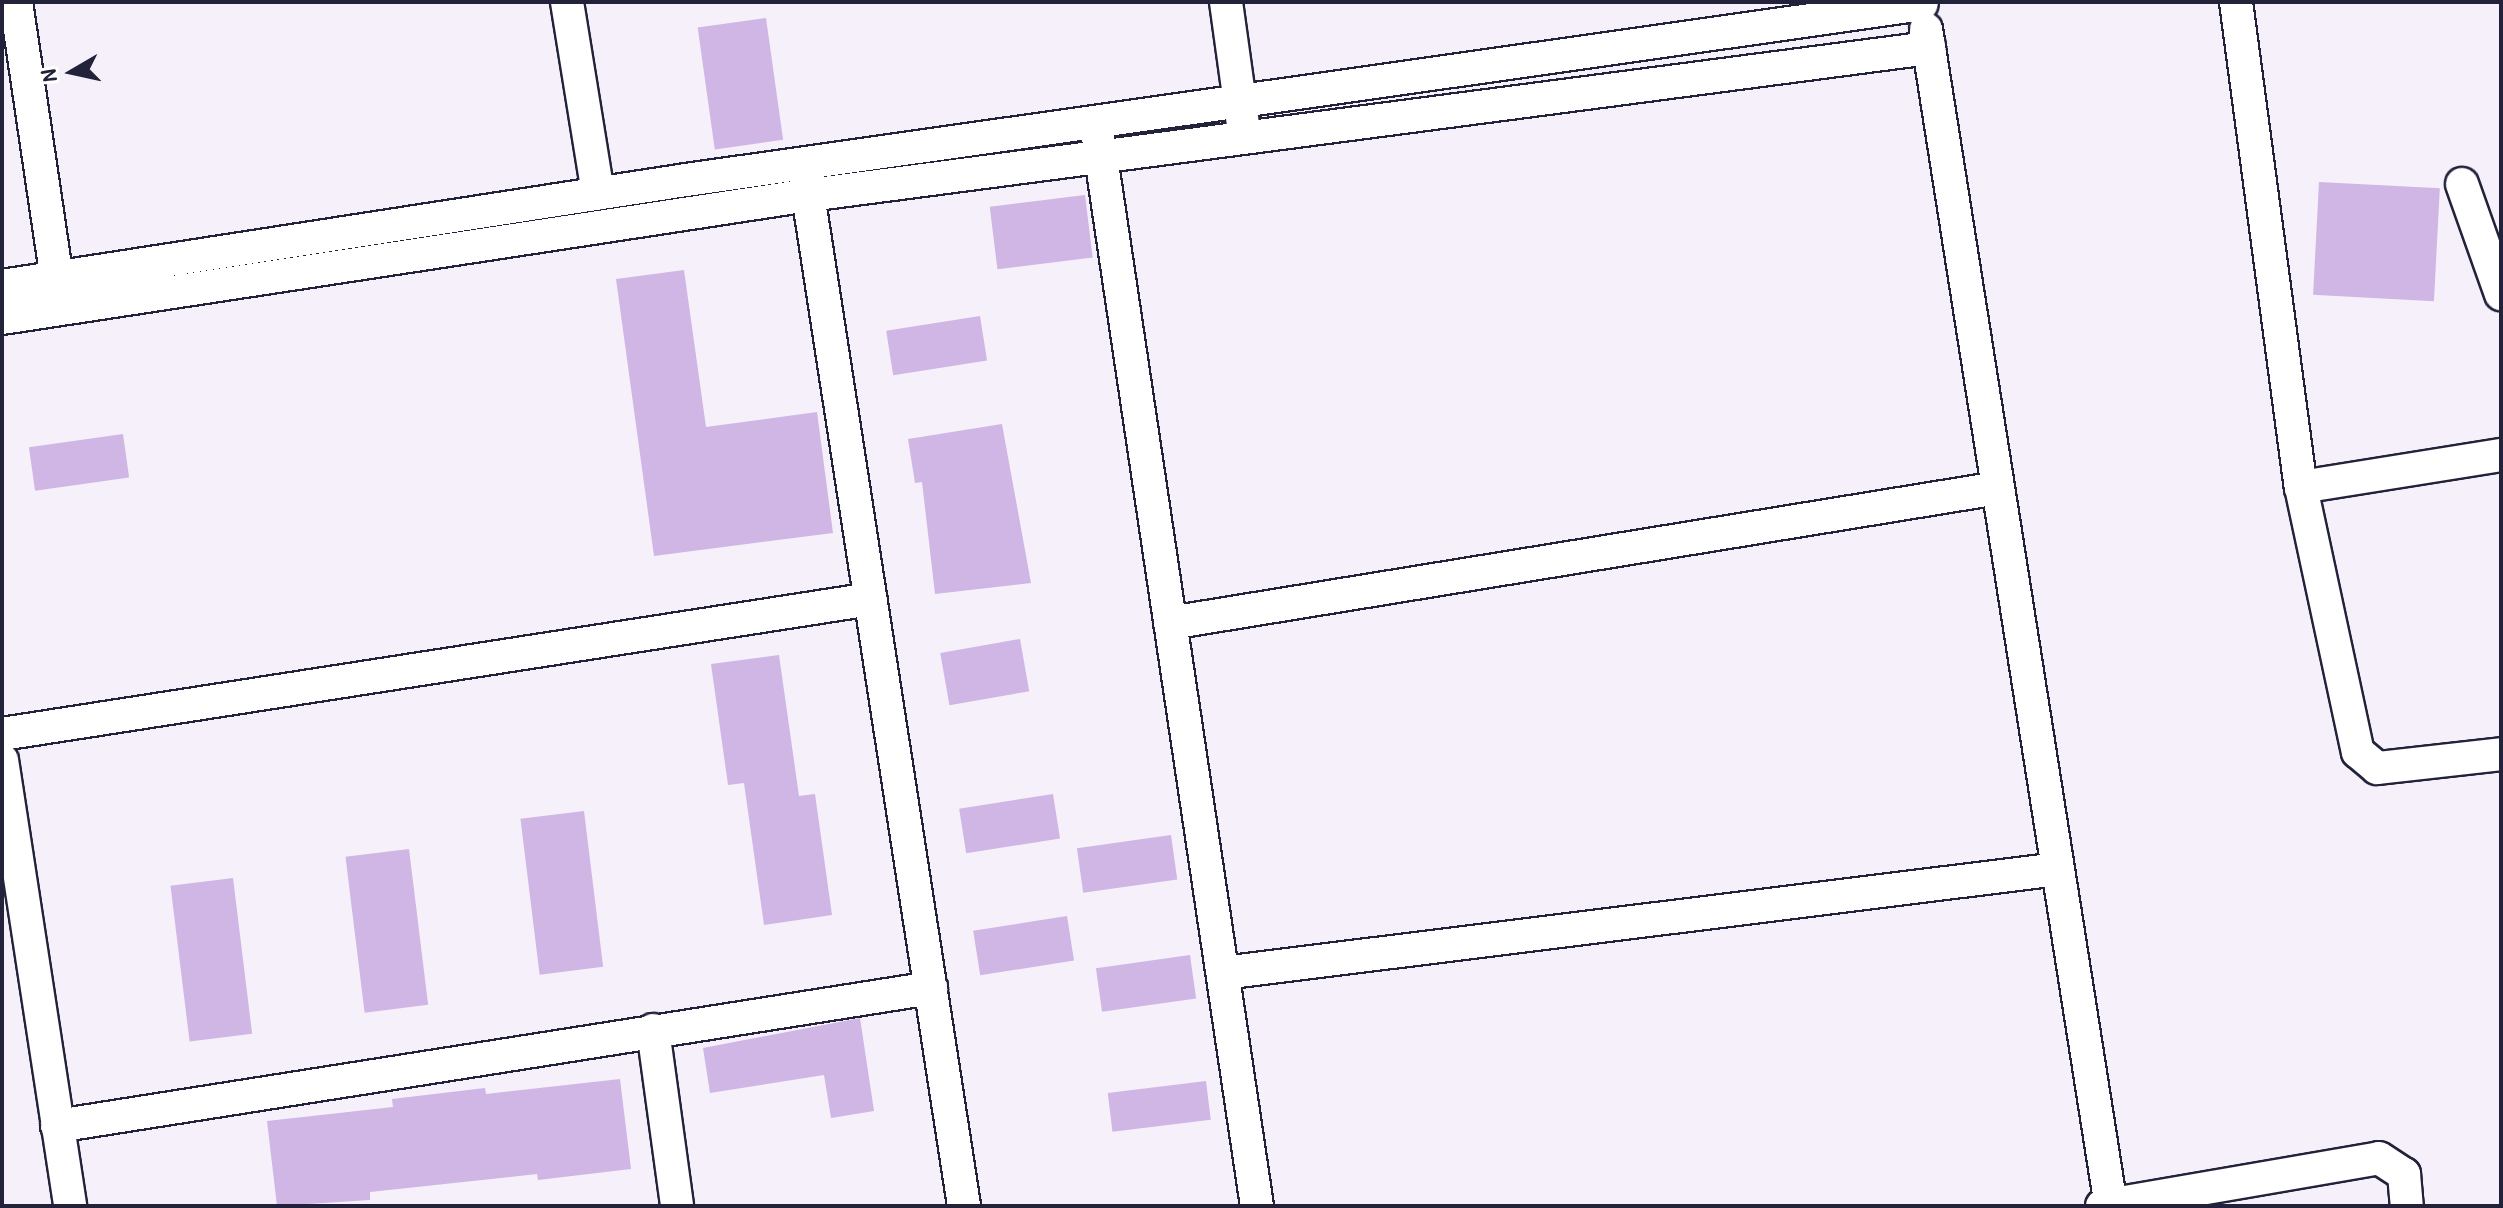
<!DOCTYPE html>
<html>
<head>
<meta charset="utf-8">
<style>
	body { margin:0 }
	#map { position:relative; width:2503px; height:1208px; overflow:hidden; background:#f5f0fa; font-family:"Patrick Hand",sans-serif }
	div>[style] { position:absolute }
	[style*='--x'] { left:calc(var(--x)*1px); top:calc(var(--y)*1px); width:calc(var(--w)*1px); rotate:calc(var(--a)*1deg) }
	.building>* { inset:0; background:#cfb6e4; transform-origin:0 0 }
	.roads { filter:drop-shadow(2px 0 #22223b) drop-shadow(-2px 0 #22223b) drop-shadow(0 2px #22223b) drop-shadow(0 -2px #22223b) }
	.street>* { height:32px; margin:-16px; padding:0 16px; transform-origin:16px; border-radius:16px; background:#fff }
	span { translate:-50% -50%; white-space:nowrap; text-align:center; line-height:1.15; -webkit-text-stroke:8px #fff; paint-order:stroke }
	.frame { position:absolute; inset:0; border:4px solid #22223b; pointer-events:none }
	.north { position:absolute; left:32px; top:32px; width:80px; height:80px; -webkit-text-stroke:6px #fff; paint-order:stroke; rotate:261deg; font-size:22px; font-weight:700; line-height:32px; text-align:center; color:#22223b }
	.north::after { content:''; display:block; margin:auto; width:28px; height:36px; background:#22223b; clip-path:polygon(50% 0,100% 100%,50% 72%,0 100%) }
</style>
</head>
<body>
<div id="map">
	<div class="building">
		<i style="left:766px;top:18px;width:123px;height:69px;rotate:82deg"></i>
		<i style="left:2319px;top:182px;width:121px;height:113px;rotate:3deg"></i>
		<i style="left:1085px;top:195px;width:63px;height:96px;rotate:83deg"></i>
		<i style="clip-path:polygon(684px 270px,706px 427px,817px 412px,833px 533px,654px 556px,616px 279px)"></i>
		<i style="left:980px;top:316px;width:45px;height:95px;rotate:81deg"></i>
		<i style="clip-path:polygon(1002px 424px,1031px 583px,935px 594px,922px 482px,915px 483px,908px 439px)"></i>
		<i style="left:123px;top:434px;width:44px;height:95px;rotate:82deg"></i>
		<i style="left:1020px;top:639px;width:53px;height:81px;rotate:80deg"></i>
		<i style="clip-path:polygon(779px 655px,799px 796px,815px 794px,832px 915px,764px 925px,744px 783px,728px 785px,711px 664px)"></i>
		<i style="left:1053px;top:794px;width:45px;height:95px;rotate:81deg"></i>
		<i style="left:584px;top:811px;width:157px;height:64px;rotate:83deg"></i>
		<i style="left:1171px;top:835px;width:45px;height:95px;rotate:82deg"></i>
		<i style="left:409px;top:849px;width:157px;height:64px;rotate:83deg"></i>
		<i style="left:233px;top:878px;width:157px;height:63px;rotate:83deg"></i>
		<i style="left:1067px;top:916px;width:45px;height:95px;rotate:81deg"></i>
		<i style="left:1190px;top:955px;width:44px;height:95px;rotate:82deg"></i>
		<i style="clip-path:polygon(860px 1018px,874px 1111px,831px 1118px,824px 1075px,710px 1093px,703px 1048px)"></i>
		<i style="clip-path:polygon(620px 1079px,631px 1169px,538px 1180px,537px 1174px,370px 1192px,370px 1200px,277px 1206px,267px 1121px,393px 1107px,392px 1099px,485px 1088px,486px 1094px)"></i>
		<i style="left:1206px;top:1081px;width:39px;height:99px;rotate:83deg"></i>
	</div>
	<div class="roads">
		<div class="street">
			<i style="--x:16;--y:2;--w:279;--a:81.6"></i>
			<i style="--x:567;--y:2;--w:194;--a:80.8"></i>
			<i style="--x:1226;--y:2;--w:123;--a:82.1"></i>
			<i style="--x:2236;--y:2;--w:489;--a:82.4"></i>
			<i style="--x:2301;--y:487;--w:271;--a:77.9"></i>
			<i style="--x:2358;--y:752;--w:25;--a:40"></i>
			<i style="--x:2377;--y:768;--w:125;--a:-6.4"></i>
			<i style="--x:1926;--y:29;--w:1191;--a:81.07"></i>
			<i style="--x:1098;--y:137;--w:1081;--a:81.54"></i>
			<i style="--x:805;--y:175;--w:1043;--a:81.23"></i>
			<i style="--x:2462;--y:184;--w:117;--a:70.5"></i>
			<i style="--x:2;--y:286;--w:692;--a:-8.81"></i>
			<i style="--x:686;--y:180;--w:1248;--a:-8.1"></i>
			<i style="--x:2;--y:318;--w:816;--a:-8.67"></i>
			<i style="--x:809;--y:195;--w:1130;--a:-7.48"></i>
			<i style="--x:2301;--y:487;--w:203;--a:-9.1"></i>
			<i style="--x:1170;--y:623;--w:839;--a:-9.26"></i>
			<i style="--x:2;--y:734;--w:879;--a:-8.83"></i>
			<i style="--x:2;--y:760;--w:451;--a:81.3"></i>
			<i style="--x:1223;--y:973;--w:841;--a:-7.1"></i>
			<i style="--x:653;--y:1030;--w:178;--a:82.2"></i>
			<i style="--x:57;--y:1126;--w:885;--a:-8.97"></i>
			<i style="--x:2102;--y:1206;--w:281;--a:-9.8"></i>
			<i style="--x:2379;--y:1158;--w:30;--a:33"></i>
			<i style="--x:2404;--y:1174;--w:32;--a:85"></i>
		</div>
	</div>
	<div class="frame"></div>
	<div class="north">N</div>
</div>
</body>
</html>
